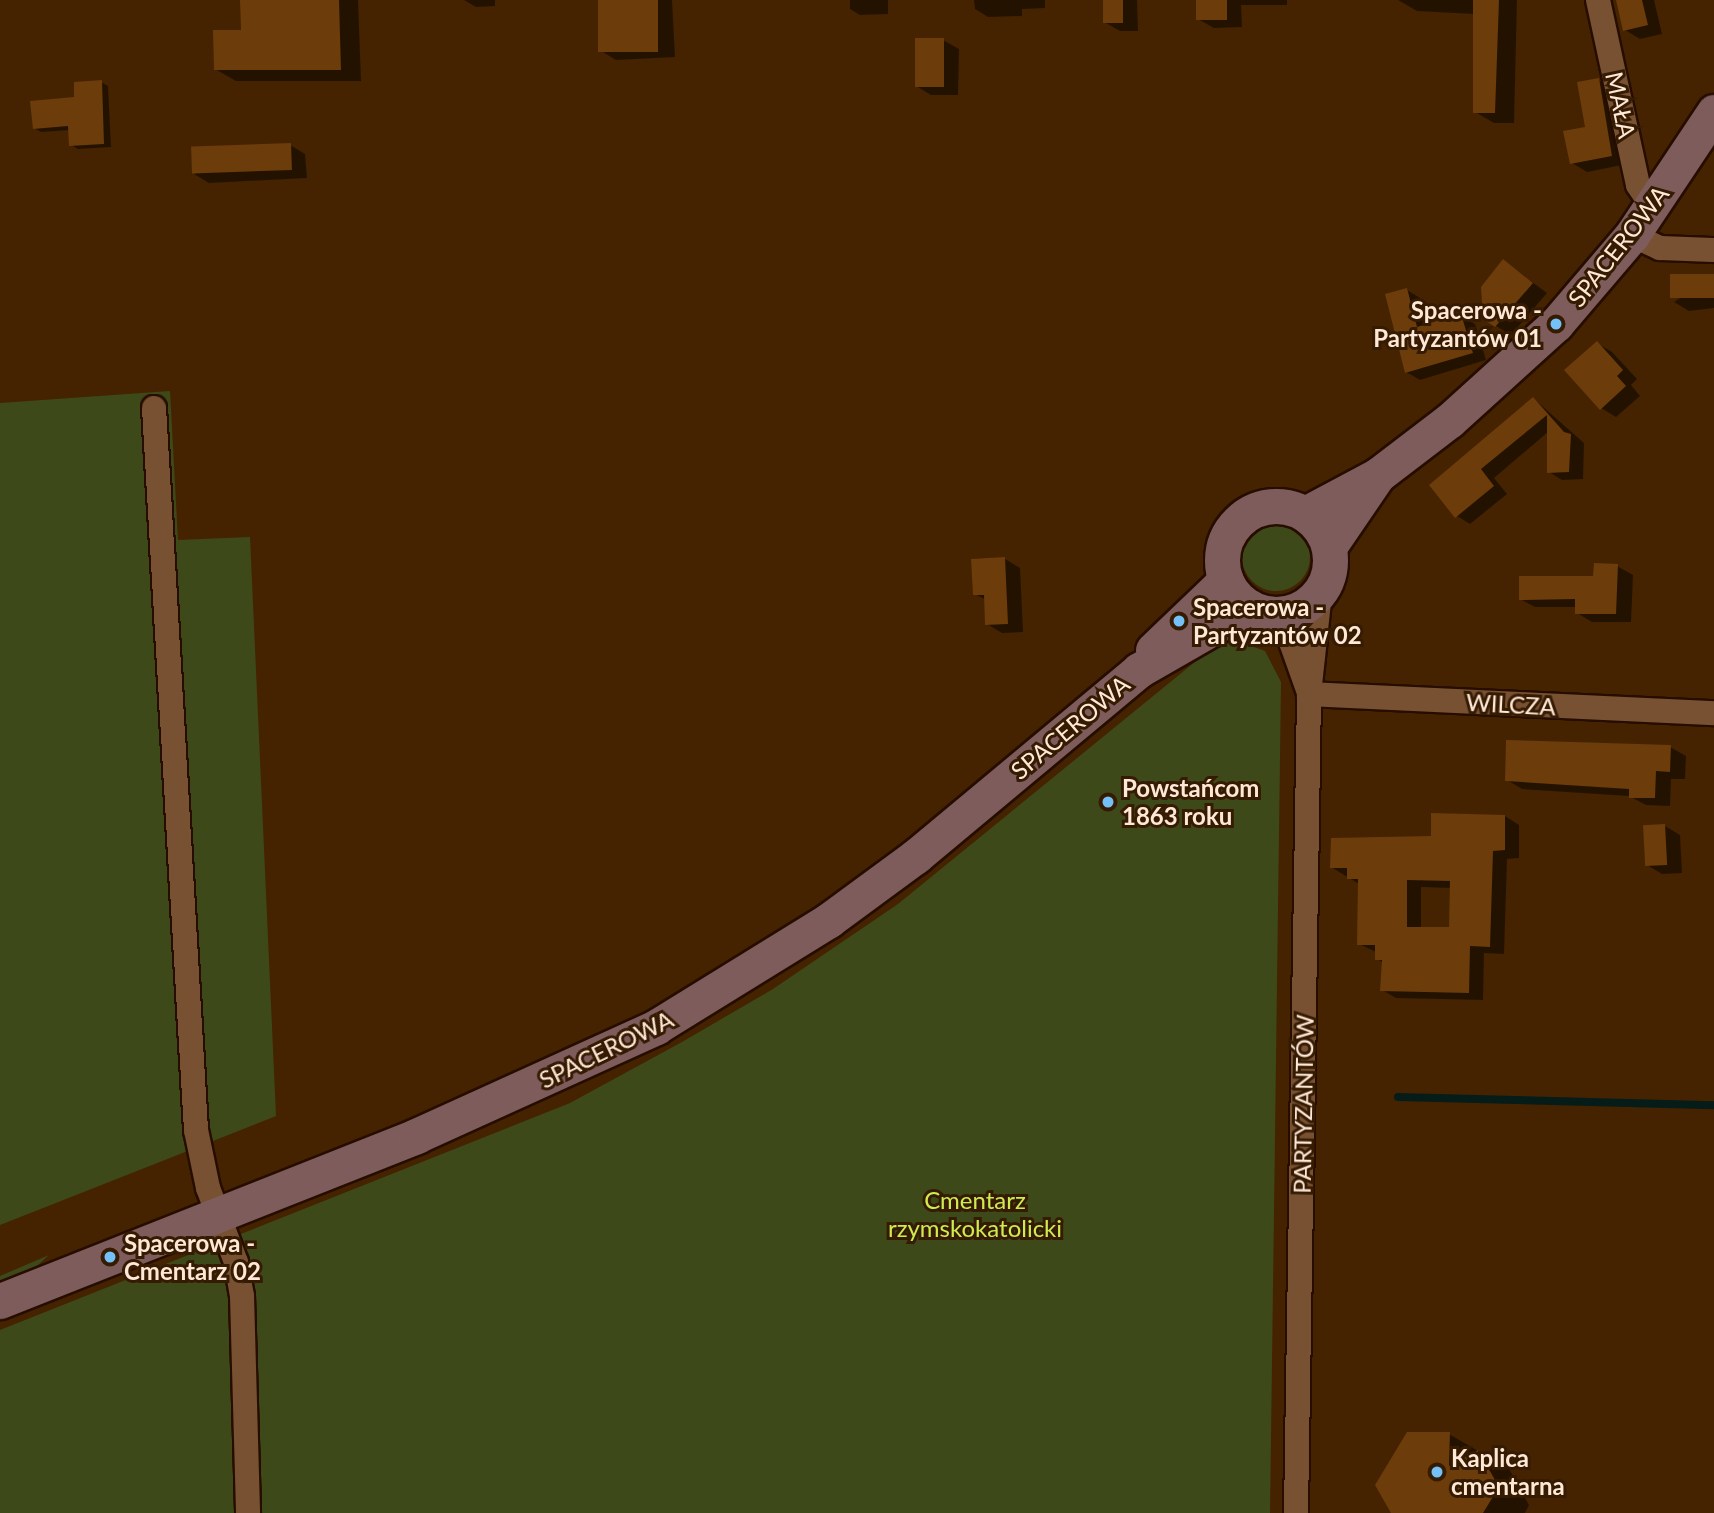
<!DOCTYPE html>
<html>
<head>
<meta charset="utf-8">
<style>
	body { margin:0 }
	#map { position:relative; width:1714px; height:1513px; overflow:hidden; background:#452300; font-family:Lato,sans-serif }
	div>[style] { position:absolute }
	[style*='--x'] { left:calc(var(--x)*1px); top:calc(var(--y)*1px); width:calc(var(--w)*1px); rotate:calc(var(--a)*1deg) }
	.green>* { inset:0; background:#3e4919 }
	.round { border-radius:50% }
	.shadow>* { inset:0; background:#0007 }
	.stream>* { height:8px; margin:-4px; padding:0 4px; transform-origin:4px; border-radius:4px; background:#061c18 }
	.building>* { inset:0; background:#6c3c0a; transform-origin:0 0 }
	.roads { filter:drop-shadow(2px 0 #260d00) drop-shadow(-2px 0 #260d00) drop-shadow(0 2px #260d00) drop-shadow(0 -2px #260d00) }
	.street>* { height:24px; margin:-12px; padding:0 12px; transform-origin:12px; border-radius:12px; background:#775131 }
	.secondary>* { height:35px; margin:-17.5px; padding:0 17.5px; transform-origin:17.5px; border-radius:17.5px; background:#7f5c5c }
	.secondary>.ring { margin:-17.5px; padding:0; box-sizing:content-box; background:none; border:35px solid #7f5c5c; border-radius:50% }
	.dots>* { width:19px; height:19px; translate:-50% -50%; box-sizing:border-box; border:4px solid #361b03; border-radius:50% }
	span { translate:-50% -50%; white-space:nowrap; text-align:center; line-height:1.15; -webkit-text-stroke:6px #361b03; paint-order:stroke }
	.street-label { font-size:24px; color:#ffe8d6 }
	.poi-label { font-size:24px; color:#ffe8d6; font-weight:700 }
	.right { translate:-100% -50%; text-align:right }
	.left { translate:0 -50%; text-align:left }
	.park-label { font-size:24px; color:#cdec52 }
</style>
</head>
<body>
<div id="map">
	<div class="green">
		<i style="clip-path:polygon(170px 391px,178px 540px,250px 537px,276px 1116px,0 1225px,0 403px)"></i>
		<i class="round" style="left:1242px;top:523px;width:68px;height:68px"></i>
		<i style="clip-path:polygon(1237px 641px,1265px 651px,1281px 682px,1270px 1513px,0 1513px,0 1330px,570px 1103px,682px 1042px,773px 989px,898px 904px,1217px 644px)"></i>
		<i style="clip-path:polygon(49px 1255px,27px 1275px,0 1286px,0 1276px)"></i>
	</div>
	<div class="shadow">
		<i style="clip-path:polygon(242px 0,358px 0,361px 81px,236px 81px,215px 69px,242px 31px)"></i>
		<i style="clip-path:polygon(464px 0,495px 0,495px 6px,476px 7px)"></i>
		<i style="clip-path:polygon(600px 0,672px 0,675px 57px,616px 60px,601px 51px)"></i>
		<i style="clip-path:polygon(850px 0,888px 0,888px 14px,860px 15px,850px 9px)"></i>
		<i style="clip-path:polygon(974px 0,1045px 0,1045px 8px,1022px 9px,1022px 16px,988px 17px,975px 9px)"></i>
		<i style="clip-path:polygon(1104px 0,1137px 0,1138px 31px,1120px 31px,1104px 22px)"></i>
		<i style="clip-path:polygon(1198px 0,1287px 0,1287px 5px,1241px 5px,1242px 27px,1214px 28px,1198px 19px)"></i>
		<i style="clip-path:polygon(1517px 0,1514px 123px,1494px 123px,1475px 112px,1474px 14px,1417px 11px,1398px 0)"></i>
		<i style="clip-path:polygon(1617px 0,1654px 0,1662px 34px,1640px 39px,1625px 30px)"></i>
		<i style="clip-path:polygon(943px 40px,959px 49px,958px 95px,931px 95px,916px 86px)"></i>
		<i style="clip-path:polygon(1598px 80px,1614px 89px,1627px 164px,1587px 172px,1572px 163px,1587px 128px)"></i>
		<i style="clip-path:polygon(101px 82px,108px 86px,111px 147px,78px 149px,71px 145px,70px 130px,41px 132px,34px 128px)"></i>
		<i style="clip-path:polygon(290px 145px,305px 154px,307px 178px,209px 183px,194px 174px)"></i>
		<i style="clip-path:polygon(1504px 261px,1547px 293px,1511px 335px,1496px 326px)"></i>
		<i style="clip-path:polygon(1714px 276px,1714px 308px,1689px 311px,1674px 302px)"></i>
		<i style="clip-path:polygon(1407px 290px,1420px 298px,1428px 326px,1461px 316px,1475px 324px,1486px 360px,1420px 380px,1406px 372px)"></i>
		<i style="clip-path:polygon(1597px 343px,1612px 352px,1637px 379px,1631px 385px,1640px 396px,1616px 417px,1601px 408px)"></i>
		<i style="clip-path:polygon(1534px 399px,1584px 443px,1583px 479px,1562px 480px,1549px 472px,1548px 432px,1494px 478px,1507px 494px,1470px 524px,1457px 516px,1432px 486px)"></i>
		<i style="clip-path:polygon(1005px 559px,1020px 568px,1023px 632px,1002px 633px,987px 624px,986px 600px,975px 594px)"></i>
		<i style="clip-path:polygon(1617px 566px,1633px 575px,1631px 622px,1592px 622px,1577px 613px,1577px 607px,1535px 607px,1520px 599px,1595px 578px)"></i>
		<i style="clip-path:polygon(1670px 747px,1686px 756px,1685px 779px,1671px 779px,1670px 806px,1646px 805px,1629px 796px,1522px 789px,1507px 780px)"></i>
		<i style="clip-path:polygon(evenodd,1505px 816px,1519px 825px,1519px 858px,1507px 859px,1504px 954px,1484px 953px,1483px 1000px,1396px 998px,1382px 990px,1384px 963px,1377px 959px,1376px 952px,1359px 944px,1359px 884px,1331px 867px,1505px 816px,1421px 887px,1452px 888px,1450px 929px,1421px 929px,1421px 887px)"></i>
		<i style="clip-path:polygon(1665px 826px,1680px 835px,1682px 873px,1662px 874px,1647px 865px)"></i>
		<i style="clip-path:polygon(1449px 1434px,1509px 1469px,1529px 1505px,1525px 1513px,1393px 1513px)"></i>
	</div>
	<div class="stream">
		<i style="--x:1398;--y:1097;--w:316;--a:1.5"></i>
	</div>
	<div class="building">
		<i style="clip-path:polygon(240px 0,339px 0,341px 70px,214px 70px,213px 30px,241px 30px)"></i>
		<i style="left:598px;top:0;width:60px;height:52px"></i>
		<i style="left:1103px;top:0;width:20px;height:23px"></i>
		<i style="left:1196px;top:0;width:31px;height:20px"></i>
		<i style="clip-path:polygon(1473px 0,1499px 0,1495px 113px,1473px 113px)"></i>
		<i style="clip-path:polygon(1616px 0,1642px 0,1648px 25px,1623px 31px)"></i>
		<i style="left:915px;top:38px;width:29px;height:49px"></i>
		<i style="clip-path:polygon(1599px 78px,1612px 156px,1570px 164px,1563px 131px,1585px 127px,1577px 82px)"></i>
		<i style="clip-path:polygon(102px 80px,104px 144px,69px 146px,68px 126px,33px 129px,30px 101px,74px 97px,74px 82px)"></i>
		<i style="left:291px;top:143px;width:27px;height:100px;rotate:88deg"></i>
		<i style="clip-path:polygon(1503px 259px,1533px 283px,1495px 327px,1483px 319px,1481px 287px)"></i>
		<i style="left:1714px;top:274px;width:24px;height:44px;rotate:90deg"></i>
		<i style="clip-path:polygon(1407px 288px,1417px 327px,1461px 314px,1473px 353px,1405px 373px,1385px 294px)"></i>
		<i style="clip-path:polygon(1597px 341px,1623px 370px,1617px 376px,1626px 386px,1600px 410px,1564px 370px)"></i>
		<i style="clip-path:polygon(1533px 397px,1564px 432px,1571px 434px,1569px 472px,1547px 473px,1547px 415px,1481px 469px,1494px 486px,1455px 518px,1429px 485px)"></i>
		<i style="clip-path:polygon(1005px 557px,1008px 624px,985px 625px,984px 595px,973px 595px,971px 559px)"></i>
		<i style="clip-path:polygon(1594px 563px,1618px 564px,1616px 614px,1575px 614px,1575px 599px,1519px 600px,1519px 576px,1593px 576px)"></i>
		<i style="clip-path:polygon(1506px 740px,1671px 745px,1670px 772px,1656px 771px,1655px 798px,1629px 798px,1629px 789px,1505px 781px)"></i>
		<i style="clip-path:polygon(evenodd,1431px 813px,1505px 815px,1505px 850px,1493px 851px,1490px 947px,1470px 946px,1469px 993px,1380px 991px,1382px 960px,1375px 960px,1375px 945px,1357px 945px,1358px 879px,1347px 879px,1347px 868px,1330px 868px,1331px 838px,1431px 836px,1431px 813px,1407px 880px,1450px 881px,1449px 927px,1407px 927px,1407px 880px)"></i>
		<i style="left:1665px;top:824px;width:41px;height:22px;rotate:87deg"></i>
		<i style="clip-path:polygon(1407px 1432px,1450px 1432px,1449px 1466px,1478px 1450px,1499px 1487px,1483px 1513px,1391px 1513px,1375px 1485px)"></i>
	</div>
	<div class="roads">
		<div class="street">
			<i style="--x:1598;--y:0;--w:189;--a:77.8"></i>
			<i style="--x:1638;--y:185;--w:25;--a:56"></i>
			<i style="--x:1632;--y:235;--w:31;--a:25"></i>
			<i style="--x:1660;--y:248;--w:54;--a:2.1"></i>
			<i style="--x:154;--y:408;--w:723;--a:86.67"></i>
			<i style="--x:196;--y:1130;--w:59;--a:78.3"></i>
			<i style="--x:208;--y:1188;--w:79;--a:69.3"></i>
			<i style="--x:236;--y:1262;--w:35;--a:80"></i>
			<i style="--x:242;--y:1296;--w:217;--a:88.4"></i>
			<i style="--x:1281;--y:614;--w:81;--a:70.4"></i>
			<i style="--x:1309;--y:694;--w:405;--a:2.7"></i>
			<i style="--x:1296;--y:1513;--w:819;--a:-89.09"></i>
			<i style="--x:1309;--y:694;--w:103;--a:-83.8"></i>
		</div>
		<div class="secondary">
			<i class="ring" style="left:1222px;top:506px;width:73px;height:73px"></i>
			<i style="--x:1305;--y:514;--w:83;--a:-28.1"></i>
			<i style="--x:1378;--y:475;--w:91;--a:-37.4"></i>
			<i style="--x:1450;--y:420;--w:143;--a:-42.2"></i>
			<i style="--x:1556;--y:324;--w:117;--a:-49.5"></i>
			<i style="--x:1632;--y:235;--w:148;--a:-56.3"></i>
			<i style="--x:1329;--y:547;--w:87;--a:-55.8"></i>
			<i style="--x:1153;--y:650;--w:101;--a:-43.8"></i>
			<i style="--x:0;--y:1301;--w:448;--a:-21.6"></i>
			<i style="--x:416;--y:1136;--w:264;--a:-24.4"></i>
			<i style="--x:656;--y:1027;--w:203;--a:-31.7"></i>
			<i style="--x:829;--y:920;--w:108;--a:-36.3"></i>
			<i style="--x:916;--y:856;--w:290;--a:-39.8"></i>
			<i style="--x:1139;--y:670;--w:127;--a:-29.8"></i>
		</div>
	</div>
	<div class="dots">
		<i style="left:1556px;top:324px;background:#73c1f6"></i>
		<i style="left:1179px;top:621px;background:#73c1f6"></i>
		<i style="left:1108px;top:802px;background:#73c1f6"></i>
		<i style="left:110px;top:1257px;background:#73c1f6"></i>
		<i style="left:1437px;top:1472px;background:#73c1f6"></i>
	</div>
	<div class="street-label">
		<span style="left:1621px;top:105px;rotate:78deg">MAŁA</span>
		<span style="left:1618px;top:246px;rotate:-52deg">SPACEROWA</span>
		<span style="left:1511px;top:704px;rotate:3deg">WILCZA</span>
		<span style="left:1070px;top:727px;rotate:-40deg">SPACEROWA</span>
		<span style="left:606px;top:1049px;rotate:-26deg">SPACEROWA</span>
		<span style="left:1303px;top:1104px;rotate:-89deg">PARTYZANTÓW</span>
	</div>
	<div class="poi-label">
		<span class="right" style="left:1542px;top:324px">Spacerowa -<br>Partyzantów 01</span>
		<span class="left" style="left:1193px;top:621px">Spacerowa -<br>Partyzantów 02</span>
		<span class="left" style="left:1122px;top:802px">Powstańcom<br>1863 roku</span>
		<span class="left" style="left:124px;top:1257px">Spacerowa -<br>Cmentarz 02</span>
		<span class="left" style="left:1451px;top:1472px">Kaplica<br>cmentarna</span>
	</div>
	<div class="park-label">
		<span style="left:975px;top:1214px">Cmentarz<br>rzymskokatolicki</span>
	</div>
</div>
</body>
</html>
